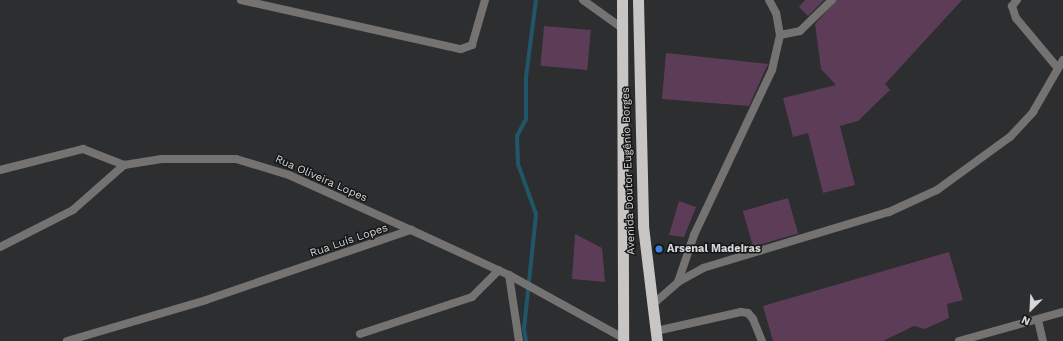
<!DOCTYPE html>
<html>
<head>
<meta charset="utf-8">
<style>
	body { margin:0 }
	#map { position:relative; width:1063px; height:341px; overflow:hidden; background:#2c2e30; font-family:"Work Sans",sans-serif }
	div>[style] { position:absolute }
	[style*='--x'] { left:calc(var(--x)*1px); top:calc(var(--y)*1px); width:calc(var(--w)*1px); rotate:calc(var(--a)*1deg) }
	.stream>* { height:4px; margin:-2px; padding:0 2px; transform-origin:2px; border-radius:2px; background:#215668 }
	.building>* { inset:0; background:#5d3c57; transform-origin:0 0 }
	.service>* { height:8px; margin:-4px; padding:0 4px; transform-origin:4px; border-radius:4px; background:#747372 }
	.minor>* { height:8px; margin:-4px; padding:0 4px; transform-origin:4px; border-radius:4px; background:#747372 }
	.trunk>* { height:11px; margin:-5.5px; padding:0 5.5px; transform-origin:5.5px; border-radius:5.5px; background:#c7c6c4 }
	.dots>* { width:11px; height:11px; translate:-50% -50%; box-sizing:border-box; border:2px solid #151617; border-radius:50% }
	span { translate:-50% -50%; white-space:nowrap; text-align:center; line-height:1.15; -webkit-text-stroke:3px #151617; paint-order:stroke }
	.street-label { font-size:11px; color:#d5d6d8 }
	.poi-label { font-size:11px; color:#d5d6d8; font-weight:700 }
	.left { translate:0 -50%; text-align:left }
	.north { position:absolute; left:1011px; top:289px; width:40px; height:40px; -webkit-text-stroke:3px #151617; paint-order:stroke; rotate:204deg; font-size:11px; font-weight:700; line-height:16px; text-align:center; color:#d5d6d8 }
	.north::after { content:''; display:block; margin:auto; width:14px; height:18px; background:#d5d6d8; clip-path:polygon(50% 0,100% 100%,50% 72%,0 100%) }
</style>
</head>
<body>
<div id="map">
	<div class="stream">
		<i style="--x:526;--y:341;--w:12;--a:-99"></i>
		<i style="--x:524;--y:329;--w:116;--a:-84"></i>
		<i style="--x:536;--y:214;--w:53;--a:-109.8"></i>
		<i style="--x:518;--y:164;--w:28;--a:-92"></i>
		<i style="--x:517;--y:136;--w:19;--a:-62"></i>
		<i style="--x:526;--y:119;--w:42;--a:-90"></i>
		<i style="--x:526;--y:77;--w:78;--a:-82.6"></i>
	</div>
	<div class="building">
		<i style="clip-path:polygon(805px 0,824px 0,808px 16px,799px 7px)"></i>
		<i style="clip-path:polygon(837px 0,962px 0,885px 84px,890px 90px,858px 121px,840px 126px,855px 185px,823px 193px,808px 133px,793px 137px,783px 98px,836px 85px,821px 69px,815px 24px)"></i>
		<i style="left:544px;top:26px;width:47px;height:40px;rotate:5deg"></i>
		<i style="clip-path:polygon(666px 53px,768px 64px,749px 106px,662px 99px)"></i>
		<i style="left:788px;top:198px;width:37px;height:47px;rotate:74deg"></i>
		<i style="clip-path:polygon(679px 201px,696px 207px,684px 237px,669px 235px)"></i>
		<i style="clip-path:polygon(575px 234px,602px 248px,605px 282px,572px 279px)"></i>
		<i style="clip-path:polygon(949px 252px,963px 300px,947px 304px,949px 318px,925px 329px,914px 326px,883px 341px,773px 341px,763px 306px)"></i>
	</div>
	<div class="service">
		<i style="--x:780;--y:35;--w:20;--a:-11"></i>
		<i style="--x:800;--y:31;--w:45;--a:-44.1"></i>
		<i style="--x:678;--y:282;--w:50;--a:-71.2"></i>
		<i style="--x:694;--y:235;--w:183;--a:-64.7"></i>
		<i style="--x:772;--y:70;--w:36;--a:-77"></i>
		<i style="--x:780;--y:35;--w:22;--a:-100"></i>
		<i style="--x:776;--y:13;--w:15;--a:-118"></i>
		<i style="--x:656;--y:331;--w:87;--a:-12.6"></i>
		<i style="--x:741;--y:312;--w:7;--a:8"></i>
		<i style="--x:748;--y:313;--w:8;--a:50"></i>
		<i style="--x:753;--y:319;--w:24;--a:68"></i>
	</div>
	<div class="minor">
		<i style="--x:241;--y:0;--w:225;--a:12.6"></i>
		<i style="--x:461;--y:49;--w:12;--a:-20"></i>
		<i style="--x:472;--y:45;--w:47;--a:-73.9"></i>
		<i style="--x:583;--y:0;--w:48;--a:35.7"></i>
		<i style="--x:1017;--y:0;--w:8;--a:130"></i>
		<i style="--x:1012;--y:6;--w:13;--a:72"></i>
		<i style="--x:1016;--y:18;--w:64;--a:50.1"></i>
		<i style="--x:124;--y:165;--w:38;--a:-9"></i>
		<i style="--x:162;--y:159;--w:74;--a:0"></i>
		<i style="--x:236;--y:159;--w:55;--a:16.8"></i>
		<i style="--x:289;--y:175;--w:134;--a:24.3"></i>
		<i style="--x:0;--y:170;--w:86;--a:-14.2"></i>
		<i style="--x:83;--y:149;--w:44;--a:21.3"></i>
		<i style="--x:124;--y:165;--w:68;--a:138.6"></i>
		<i style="--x:73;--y:210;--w:82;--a:153.1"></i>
		<i style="--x:509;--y:275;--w:67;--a:81.4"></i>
		<i style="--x:652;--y:305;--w:35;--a:-41"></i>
		<i style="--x:678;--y:282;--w:29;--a:-29"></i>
		<i style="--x:703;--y:268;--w:194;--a:-16.8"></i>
		<i style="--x:889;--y:212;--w:53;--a:-24.6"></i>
		<i style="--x:937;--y:190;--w:90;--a:-36"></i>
		<i style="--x:1010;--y:137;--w:34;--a:-47"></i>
		<i style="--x:1033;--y:112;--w:60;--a:-60"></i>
		<i style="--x:1038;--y:320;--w:22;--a:77"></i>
		<i style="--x:360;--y:334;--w:118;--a:-18.3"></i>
		<i style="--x:472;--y:297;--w:38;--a:-45"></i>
		<i style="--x:67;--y:341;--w:145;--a:-16.4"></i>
		<i style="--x:206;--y:300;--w:217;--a:-18.9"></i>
		<i style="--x:411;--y:230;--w:108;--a:24.7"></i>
		<i style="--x:509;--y:275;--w:130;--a:28.9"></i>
		<i style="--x:959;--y:341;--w:108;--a:-15.6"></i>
	</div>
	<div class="trunk">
		<i style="--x:622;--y:0;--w:341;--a:89.8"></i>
		<i style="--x:638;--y:0;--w:226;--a:88.7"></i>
		<i style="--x:643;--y:226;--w:116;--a:83.1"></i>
	</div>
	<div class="dots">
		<i style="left:659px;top:249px;background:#3f7fe0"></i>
	</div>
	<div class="street-label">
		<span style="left:629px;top:171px;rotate:-92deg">Avenida Doutor Eugênio Borges</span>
		<span style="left:321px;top:179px;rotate:24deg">Rua Oliveira Lopes</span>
		<span style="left:349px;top:241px;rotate:-19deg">Rua Luís Lopes</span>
	</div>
	<div class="poi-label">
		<span class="left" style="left:667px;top:249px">Arsenal Madeiras</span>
	</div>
	<div class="north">N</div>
</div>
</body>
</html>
